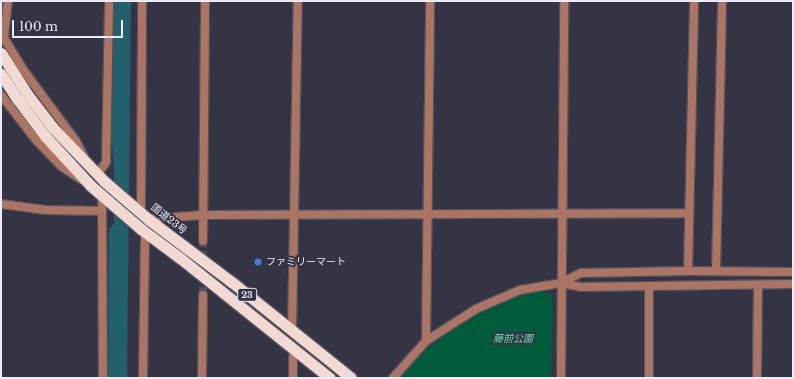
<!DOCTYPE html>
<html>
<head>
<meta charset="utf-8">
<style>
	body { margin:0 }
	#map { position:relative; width:794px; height:379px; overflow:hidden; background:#343445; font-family:"Libre Baskerville","Noto Sans JP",serif }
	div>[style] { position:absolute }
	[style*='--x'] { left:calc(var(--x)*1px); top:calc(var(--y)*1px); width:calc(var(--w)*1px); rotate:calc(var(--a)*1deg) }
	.green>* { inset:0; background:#005b3b }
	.water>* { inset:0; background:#22606c }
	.minor-tunnel>* { height:8px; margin-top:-4px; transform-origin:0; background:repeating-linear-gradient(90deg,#4f5060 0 8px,transparent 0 12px) }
	.roads { filter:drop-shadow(1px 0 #515161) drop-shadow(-1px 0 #515161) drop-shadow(0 1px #515161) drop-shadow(0 -1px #515161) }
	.minor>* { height:8px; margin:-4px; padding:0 4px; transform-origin:4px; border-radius:4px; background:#ac7463 }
	.tertiary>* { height:8px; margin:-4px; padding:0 4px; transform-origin:4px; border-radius:4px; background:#ac7463 }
	.trunk>* { height:11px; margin:-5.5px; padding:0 5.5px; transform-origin:5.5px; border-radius:5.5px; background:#f2dad3 }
	.dots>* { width:11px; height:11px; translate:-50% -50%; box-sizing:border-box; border:2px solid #343445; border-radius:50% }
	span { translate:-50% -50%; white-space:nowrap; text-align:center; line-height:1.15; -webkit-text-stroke:4px #343445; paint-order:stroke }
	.shield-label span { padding:1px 3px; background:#343445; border:1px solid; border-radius:3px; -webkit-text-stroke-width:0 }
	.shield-label { font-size:9px; color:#ebecf7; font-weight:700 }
	.street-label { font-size:10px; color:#ebecf7 }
	.poi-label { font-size:10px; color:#ebecf7 }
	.left { translate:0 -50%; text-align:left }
	.park-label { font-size:10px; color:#62dda4; font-style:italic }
	.frame { position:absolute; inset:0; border:2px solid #ebecf7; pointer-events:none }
	.scale { position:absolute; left:12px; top:20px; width:111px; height:18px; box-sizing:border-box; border:2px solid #ebecf7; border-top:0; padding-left:5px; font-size:12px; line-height:14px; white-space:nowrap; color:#ebecf7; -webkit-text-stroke:3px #343445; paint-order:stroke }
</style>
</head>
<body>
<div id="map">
	<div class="green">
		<i style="clip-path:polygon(536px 290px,553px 296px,551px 378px,398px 378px,420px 354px,452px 329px,481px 311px,506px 299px)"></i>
	</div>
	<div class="water">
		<i style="clip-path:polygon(114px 1px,131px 1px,127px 378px,108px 378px,109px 229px,114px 224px,114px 171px,110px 112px)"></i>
	</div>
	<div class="minor-tunnel">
		<i style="--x:203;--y:295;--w:54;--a:-90"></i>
	</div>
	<div class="roads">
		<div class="minor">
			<i style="--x:1;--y:33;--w:44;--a:58.8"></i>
			<i style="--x:24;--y:71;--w:87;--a:53.4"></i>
			<i style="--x:76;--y:141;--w:18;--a:63"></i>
			<i style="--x:4;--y:38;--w:37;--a:-84"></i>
			<i style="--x:1;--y:95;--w:57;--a:52.1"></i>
			<i style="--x:36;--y:140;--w:37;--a:46"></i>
			<i style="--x:62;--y:167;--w:24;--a:33"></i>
			<i style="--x:97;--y:175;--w:16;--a:-55"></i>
			<i style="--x:106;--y:162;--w:161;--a:-88.9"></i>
			<i style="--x:102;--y:196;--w:182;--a:89.7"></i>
			<i style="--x:1;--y:204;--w:45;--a:7.6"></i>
			<i style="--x:46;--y:210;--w:56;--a:1"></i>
			<i style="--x:141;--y:213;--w:212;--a:-89.7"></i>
			<i style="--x:148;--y:219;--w:56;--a:-4.1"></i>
			<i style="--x:204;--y:215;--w:485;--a:-0.2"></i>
			<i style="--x:203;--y:241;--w:240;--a:-89.5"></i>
			<i style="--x:688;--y:271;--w:270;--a:-88.7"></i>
			<i style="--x:716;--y:271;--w:270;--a:-88.7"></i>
			<i style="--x:292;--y:332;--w:331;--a:-89"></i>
			<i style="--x:426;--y:341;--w:340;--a:-89.3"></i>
			<i style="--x:143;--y:378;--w:146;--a:-89.2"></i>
			<i style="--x:202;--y:378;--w:83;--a:-89.3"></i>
			<i style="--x:293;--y:378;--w:21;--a:-90"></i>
			<i style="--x:393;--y:378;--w:50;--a:-48.3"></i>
			<i style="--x:426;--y:341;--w:59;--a:-32.6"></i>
			<i style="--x:476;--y:309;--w:48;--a:-23.4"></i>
			<i style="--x:520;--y:290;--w:42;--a:-9.7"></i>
			<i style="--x:561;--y:378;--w:377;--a:-89.5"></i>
			<i style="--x:649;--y:378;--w:92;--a:-90"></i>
			<i style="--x:757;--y:378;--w:93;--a:-89.4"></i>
		</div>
		<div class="tertiary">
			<i style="--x:561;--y:283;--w:22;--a:-27"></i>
			<i style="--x:581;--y:273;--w:107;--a:-1.1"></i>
			<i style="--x:688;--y:271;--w:105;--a:0.5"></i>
			<i style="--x:561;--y:283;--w:20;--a:11"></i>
			<i style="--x:581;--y:287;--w:212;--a:-0.8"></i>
		</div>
		<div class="trunk">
			<i style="--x:1;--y:53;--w:49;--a:57.6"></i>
			<i style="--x:27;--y:94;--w:43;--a:52.6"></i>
			<i style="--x:53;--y:128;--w:75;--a:46.1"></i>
			<i style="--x:105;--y:182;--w:57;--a:40.7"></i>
			<i style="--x:148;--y:219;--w:106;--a:37"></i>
			<i style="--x:233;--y:283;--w:151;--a:38.8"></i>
			<i style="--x:1;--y:74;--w:31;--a:57"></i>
			<i style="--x:18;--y:100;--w:45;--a:53.1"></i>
			<i style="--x:45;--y:136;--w:68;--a:47.4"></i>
			<i style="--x:91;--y:186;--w:66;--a:40.7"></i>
			<i style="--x:141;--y:229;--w:49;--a:36.6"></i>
			<i style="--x:180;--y:258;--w:192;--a:38.7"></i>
		</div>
	</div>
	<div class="dots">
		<i style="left:258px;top:262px;background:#3f7fe0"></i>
	</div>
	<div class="shield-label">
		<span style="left:247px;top:295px">23</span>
	</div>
	<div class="street-label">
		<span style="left:169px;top:219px;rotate:38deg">国道23号</span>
	</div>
	<div class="poi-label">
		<span class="left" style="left:266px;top:262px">ファミリーマート</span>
	</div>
	<div class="park-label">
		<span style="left:513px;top:339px">藤前公園</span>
	</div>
	<div class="frame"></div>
	<div class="scale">100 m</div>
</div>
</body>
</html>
